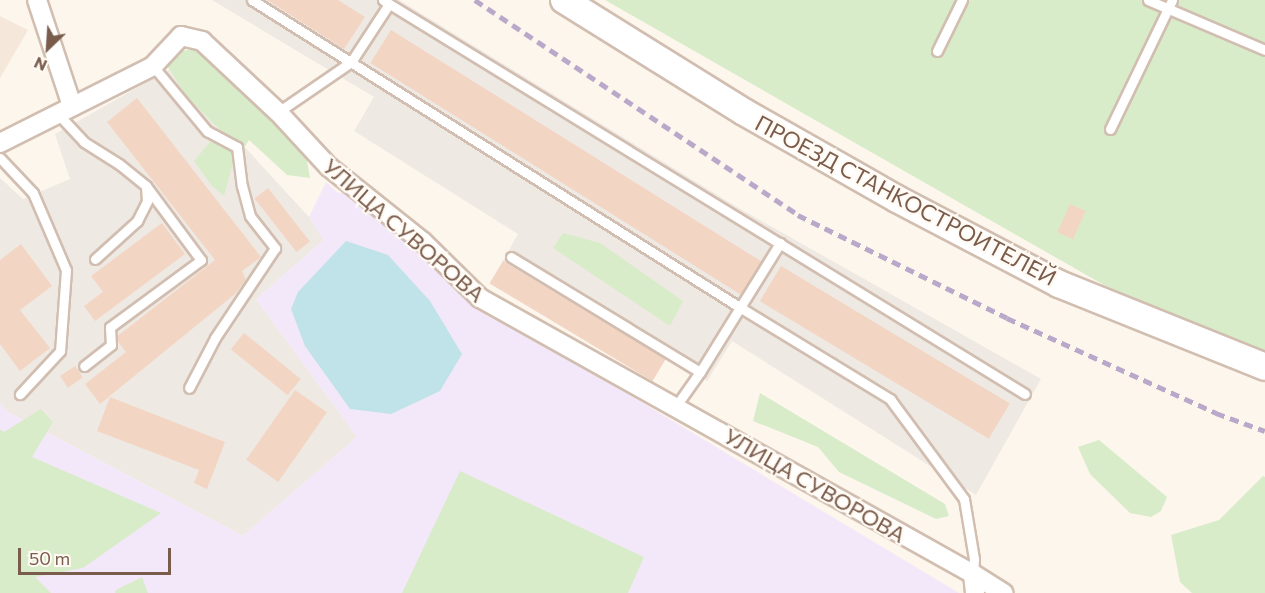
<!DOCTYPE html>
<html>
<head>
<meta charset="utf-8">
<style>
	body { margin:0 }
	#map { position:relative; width:1265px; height:593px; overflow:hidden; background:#fdf6ec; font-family:Commissioner,sans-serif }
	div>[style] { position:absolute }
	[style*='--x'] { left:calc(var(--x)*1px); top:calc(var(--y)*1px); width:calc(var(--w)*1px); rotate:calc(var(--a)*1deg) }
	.residential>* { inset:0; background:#f5e8da }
	.industrial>* { inset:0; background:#efe9e4 }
	.education>* { inset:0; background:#f3e8fa }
	.green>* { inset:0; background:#d8ecc9 }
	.water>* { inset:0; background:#bfe3e8 }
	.building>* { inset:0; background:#f3d5c3; transform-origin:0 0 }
	.roads { filter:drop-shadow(2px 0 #d1beb0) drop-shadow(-2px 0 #d1beb0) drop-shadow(0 2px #d1beb0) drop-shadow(0 -2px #d1beb0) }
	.lane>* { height:9px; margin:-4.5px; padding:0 4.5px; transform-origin:4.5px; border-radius:4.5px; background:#fff }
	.street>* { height:18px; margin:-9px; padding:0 9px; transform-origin:9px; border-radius:9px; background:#fff }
	.secondary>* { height:26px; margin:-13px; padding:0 13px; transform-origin:13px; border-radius:13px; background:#fff }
	.rail>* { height:4.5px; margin-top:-2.25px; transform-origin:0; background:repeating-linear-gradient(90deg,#b9a8c9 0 9px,transparent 0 15px) }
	span { translate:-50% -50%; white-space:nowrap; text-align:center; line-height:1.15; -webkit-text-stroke:4.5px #fffaf3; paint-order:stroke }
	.street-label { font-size:22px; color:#7a5c4d }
	.north { position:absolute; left:18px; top:18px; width:60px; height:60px; -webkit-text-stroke:4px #fffaf3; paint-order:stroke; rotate:205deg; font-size:16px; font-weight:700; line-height:24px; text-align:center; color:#7a5c4d }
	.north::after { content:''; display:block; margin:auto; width:21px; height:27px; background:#7a5c4d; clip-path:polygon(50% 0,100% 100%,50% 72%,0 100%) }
	.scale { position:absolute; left:18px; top:548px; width:153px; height:27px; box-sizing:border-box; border:3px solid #7a5c4d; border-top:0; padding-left:8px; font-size:18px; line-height:21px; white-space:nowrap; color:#7a5c4d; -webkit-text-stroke:4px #fffaf3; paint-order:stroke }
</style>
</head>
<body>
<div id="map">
	<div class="residential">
		<i style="clip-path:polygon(0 16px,28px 30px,0 78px)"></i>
	</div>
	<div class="industrial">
		<i style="clip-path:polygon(212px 0,399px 0,737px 207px,1041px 379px,976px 495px,732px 341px,707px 381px,666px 358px,653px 380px,490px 284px,518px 234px,354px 131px,374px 97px)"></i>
		<i style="clip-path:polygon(172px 68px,309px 217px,324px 240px,256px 299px,357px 437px,243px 536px,8px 412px,0 403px,0 178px,23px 199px,70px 179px,55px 134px)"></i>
	</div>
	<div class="education">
		<i style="clip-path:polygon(326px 182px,338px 193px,350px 192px,478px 304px,959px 593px,0 593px,0 403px,8px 412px,243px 536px,357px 437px,256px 299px,324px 240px,309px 217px)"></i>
	</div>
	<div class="green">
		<i style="clip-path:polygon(605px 0,1265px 0,1265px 354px,1104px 285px)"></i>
		<i style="clip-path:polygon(198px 47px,217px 71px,270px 111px,305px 150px,310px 178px,287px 175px,249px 140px,232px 167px,224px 196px,212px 186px,194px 161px,220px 130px,187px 97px,166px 64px,172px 54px)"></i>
		<i style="clip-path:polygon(563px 233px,600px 243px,683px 301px,670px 326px,553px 248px)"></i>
		<i style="clip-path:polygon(760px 393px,945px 504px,949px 516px,936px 519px,839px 472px,818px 447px,753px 421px)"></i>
		<i style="clip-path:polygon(41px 409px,53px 422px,32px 457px,161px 513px,83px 568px,35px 577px,51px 593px,0 593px,0 429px,4px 432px)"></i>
		<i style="clip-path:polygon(1099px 440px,1167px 497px,1161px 511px,1151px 517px,1130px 513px,1090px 474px,1078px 447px)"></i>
		<i style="clip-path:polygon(460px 471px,644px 557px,628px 593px,402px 593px)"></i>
		<i style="clip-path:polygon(1263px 476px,1265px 477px,1265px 593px,1192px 593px,1180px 582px,1171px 535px,1219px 520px)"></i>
		<i style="clip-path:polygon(142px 577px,148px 593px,115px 593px,116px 590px)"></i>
	</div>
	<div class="water">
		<i style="clip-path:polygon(346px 241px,388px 255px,430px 301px,462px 354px,440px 391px,391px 414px,350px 409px,305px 346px,291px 309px,298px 292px)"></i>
	</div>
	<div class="building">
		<i style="clip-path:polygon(267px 0,338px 0,365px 17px,344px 49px)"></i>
		<i style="left:391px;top:30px;width:437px;height:39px;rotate:32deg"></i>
		<i style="clip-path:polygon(137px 98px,261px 257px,242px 271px,246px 280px,235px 294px,100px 404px,85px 384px,126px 352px,115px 338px,215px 260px,107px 122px)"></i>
		<i style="left:268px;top:188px;width:68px;height:17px;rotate:52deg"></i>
		<i style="left:1070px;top:204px;width:17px;height:31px;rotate:24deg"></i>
		<i style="clip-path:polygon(162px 223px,185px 254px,95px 321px,84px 306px,103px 292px,91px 276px)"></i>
		<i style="clip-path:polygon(21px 244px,52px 286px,20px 310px,50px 348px,20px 371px,0 344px,0 260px)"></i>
		<i style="left:503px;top:261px;width:190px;height:26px;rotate:31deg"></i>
		<i style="left:781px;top:266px;width:267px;height:41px;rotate:31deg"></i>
		<i style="left:244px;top:333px;width:73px;height:21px;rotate:39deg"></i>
		<i style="left:75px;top:366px;width:14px;height:18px;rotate:56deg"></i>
		<i style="left:295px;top:390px;width:39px;height:85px;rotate:35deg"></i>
		<i style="clip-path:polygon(110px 397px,225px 442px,207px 489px,194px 483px,199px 470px,97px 431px)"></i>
	</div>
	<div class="roads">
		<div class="lane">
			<i style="--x:252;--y:0;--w:578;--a:32.21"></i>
			<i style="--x:741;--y:308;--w:175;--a:31.4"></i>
			<i style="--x:890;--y:399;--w:124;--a:53.5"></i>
			<i style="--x:964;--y:499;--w:61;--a:80.5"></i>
			<i style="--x:974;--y:559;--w:15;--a:94"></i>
			<i style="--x:383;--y:0;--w:753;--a:31.54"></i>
			<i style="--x:1148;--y:0;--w:127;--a:23.1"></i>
			<i style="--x:937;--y:51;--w:57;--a:-63.9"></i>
			<i style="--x:153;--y:66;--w:85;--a:50.3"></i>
			<i style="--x:207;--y:131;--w:34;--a:28"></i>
			<i style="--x:237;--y:147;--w:39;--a:83"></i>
			<i style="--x:242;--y:186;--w:31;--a:75"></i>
			<i style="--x:250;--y:216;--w:41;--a:52"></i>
			<i style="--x:275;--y:248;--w:108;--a:123.7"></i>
			<i style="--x:215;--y:338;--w:56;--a:117.5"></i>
			<i style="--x:278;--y:112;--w:88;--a:-34.4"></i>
			<i style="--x:351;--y:62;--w:69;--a:-56.8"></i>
			<i style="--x:58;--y:114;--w:38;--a:47"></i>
			<i style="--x:84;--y:142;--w:41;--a:32.2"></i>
			<i style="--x:119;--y:164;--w:35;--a:39"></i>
			<i style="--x:146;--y:186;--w:92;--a:53.4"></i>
			<i style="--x:201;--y:260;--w:113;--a:143.6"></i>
			<i style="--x:110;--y:327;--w:18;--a:87"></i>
			<i style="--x:111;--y:345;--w:34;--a:142"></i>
			<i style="--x:1110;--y:129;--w:143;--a:-64.3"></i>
			<i style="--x:0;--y:158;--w:48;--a:46.7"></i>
			<i style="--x:33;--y:193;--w:84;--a:66.8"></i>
			<i style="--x:66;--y:270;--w:81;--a:94.2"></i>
			<i style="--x:60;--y:351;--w:59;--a:132.9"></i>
			<i style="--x:511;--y:257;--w:221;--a:31.3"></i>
			<i style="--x:95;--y:259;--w:57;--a:-42.1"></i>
			<i style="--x:137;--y:221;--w:22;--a:-63"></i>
			<i style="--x:147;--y:201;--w:15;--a:-94"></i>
			<i style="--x:676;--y:406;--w:42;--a:-54.8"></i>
			<i style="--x:700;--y:372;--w:152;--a:-58.2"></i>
		</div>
		<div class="street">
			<i style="--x:37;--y:0;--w:112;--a:71.7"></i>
			<i style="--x:0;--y:143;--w:171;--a:-26.7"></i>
			<i style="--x:153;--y:66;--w:41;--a:-47"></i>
			<i style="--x:181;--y:36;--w:22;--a:13"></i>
			<i style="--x:202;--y:41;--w:104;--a:43.1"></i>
			<i style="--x:278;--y:112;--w:75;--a:47.2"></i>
			<i style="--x:329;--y:167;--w:120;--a:38.6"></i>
			<i style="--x:423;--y:242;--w:80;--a:44.5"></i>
			<i style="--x:480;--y:298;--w:565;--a:29.24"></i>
			<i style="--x:973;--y:574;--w:19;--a:84"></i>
			<i style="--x:973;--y:574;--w:36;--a:32"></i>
		</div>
		<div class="secondary">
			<i style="--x:564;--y:0;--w:212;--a:31.9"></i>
			<i style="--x:744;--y:112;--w:176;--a:29.6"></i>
			<i style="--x:897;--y:199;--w:183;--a:27.7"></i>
			<i style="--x:1059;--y:284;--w:222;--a:21.9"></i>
		</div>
	</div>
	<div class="rail">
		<i style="--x:475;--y:0;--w:388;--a:33.6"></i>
		<i style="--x:798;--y:215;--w:233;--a:26.2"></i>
		<i style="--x:1007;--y:318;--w:230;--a:24.4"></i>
		<i style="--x:1216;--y:413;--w:52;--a:20.2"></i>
	</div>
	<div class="street-label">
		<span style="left:906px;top:200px;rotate:28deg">ПРОЕЗД СТАНКОСТРОИТЕЛЕЙ</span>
		<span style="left:404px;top:230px;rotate:41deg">УЛИЦА СУВОРОВА</span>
		<span style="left:815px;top:485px;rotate:30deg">УЛИЦА СУВОРОВА</span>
	</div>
	<div class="north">N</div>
	<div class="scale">50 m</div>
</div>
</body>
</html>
